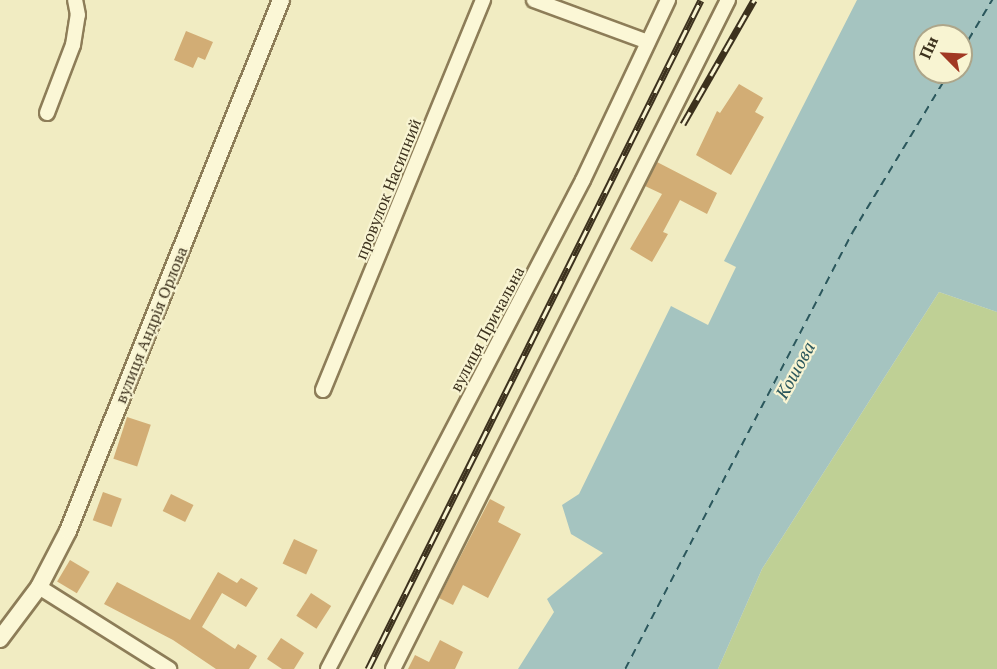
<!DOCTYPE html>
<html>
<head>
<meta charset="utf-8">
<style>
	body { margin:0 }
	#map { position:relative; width:997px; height:669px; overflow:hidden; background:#f1ecc2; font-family:"PT Serif",serif }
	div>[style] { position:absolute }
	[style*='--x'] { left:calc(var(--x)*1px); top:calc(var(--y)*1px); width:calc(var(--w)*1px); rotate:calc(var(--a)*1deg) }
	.green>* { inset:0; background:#bfd095 }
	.water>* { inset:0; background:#a5c4c0 }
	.ferry>* { height:1.5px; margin-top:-0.75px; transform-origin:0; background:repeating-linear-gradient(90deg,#2b575c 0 8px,transparent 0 14px) }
	.building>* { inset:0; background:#d2ad75; transform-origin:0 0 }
	.roads { filter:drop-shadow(2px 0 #8d7d58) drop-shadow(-2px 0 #8d7d58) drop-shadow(0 2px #8d7d58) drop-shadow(0 -2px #8d7d58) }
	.minor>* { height:14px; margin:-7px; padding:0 7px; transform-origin:7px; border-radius:7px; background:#fbf7d6 }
	.tertiary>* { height:16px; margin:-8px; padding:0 8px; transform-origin:8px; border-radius:8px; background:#fbf7d6 }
	.rail>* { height:7px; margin-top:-3.5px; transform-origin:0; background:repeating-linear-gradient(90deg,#f8f4d2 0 14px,#3c311d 0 28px); box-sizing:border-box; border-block:2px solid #3c311d }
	span { translate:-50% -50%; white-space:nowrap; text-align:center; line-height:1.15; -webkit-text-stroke:4.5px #f8f4d2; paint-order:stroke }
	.street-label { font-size:16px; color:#3c311d }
	.water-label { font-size:18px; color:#2b575c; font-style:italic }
	.north { position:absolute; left:913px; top:24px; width:60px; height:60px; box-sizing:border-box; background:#f8f4d2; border:2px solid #ada68a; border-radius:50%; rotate:294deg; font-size:16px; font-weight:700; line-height:24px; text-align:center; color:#3c311d }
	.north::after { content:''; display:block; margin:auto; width:21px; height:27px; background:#a13823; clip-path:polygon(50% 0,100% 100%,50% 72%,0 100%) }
</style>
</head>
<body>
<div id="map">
	<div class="green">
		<i style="clip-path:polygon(939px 292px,997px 312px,997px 669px,718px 669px,762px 569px)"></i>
	</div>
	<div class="water">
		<i style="clip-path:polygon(evenodd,857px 0,997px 0,997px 312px,939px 292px,762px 569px,718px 669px,518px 669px,554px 612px,547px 599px,603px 553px,571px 534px,562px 505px,579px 494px,671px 306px,708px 325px,736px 267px,724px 261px,857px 0,925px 36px,961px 36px,961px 72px,925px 72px,925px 36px)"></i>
	</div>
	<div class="ferry">
		<i style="--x:961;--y:52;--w:61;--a:-59.2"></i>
		<i style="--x:625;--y:669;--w:492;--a:-62.5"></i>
		<i style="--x:852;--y:233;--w:188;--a:-58.9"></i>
	</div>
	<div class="building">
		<i style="clip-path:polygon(186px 31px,213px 42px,205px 60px,198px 57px,193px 68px,174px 60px)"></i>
		<i style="clip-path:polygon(739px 84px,763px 98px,755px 112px,764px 117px,731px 175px,696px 155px,717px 111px,720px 113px)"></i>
		<i style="clip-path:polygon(657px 162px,717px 193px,707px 214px,680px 200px,663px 232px,668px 234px,652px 262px,630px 249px,662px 194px,645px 186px)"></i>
		<i style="left:127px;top:417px;width:25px;height:44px;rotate:18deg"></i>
		<i style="left:103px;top:492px;width:20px;height:30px;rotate:20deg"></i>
		<i style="left:171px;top:494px;width:25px;height:19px;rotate:26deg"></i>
		<i style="clip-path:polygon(490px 499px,505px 507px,498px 522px,521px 534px,488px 598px,463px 585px,453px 605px,439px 598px)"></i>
		<i style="left:294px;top:539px;width:26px;height:27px;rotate:25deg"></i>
		<i style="left:70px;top:560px;width:23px;height:25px;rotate:31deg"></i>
		<i style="clip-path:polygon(218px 572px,237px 583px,241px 578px,258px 588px,246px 607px,222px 593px,202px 627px,235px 649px,238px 644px,257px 656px,249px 669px,216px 669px,173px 640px,104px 604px,117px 582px,190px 620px)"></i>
		<i style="left:311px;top:593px;width:24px;height:27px;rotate:33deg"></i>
		<i style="clip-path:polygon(281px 638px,304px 653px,294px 669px,282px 669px,267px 659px)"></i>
		<i style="clip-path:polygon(440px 640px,463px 652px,455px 669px,408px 669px,415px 655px,429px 662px)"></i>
	</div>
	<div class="roads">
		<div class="minor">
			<i style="--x:534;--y:0;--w:121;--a:20.2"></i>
			<i style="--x:47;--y:113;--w:73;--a:-69.1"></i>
			<i style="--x:73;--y:45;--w:30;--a:-81"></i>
			<i style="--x:78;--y:15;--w:15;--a:-101"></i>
			<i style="--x:323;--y:390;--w:422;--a:-67.7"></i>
			<i style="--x:39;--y:587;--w:154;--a:32.2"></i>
			<i style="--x:328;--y:669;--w:551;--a:-62.46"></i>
			<i style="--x:583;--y:180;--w:199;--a:-64.7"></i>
			<i style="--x:393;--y:669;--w:748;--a:-63.4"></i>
		</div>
		<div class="tertiary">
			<i style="--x:0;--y:639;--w:65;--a:-53.1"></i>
			<i style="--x:39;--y:587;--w:63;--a:-62.6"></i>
			<i style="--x:68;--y:531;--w:572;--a:-68.14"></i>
		</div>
	</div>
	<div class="rail">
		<i style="--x:683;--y:124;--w:143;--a:-60.2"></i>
		<i style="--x:368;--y:669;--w:747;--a:-63.54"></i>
	</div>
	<div class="street-label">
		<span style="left:388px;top:189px;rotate:-68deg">провулок Насипний</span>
		<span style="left:151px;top:325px;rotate:-68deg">вулиця Андрія Орлова</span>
		<span style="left:487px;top:329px;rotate:-62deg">вулиця Причальна</span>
	</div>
	<div class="water-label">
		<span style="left:795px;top:370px;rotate:-61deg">Кошова</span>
	</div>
	<div class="north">Пн</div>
</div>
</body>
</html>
